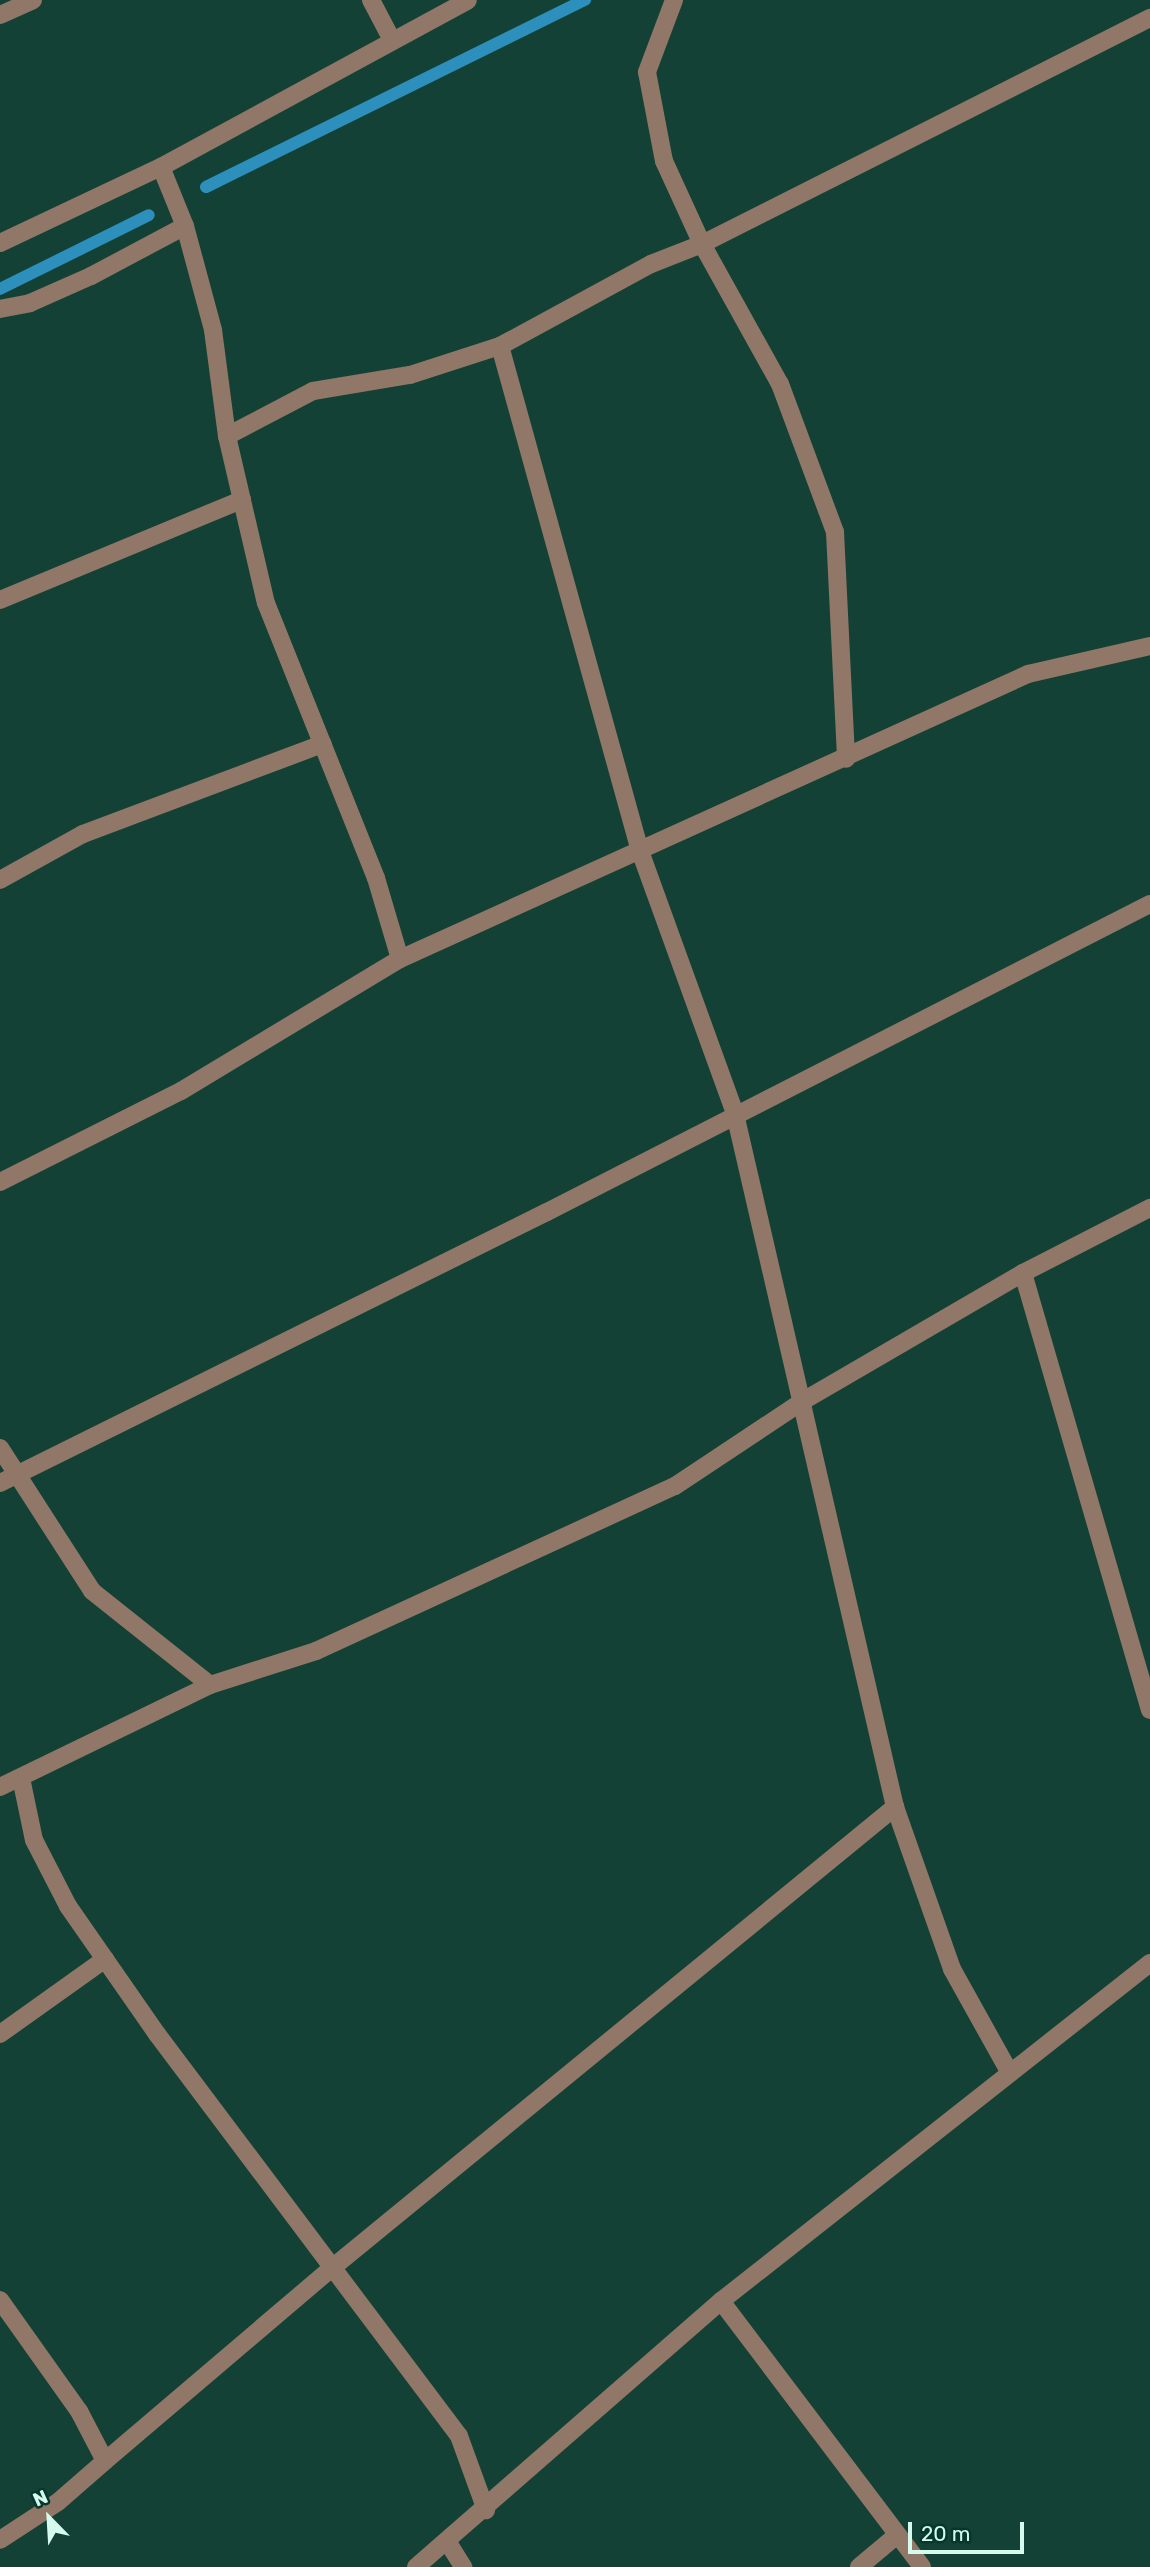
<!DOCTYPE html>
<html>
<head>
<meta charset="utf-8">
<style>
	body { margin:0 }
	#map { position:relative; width:1150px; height:2567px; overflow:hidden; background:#144135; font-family:Rubik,sans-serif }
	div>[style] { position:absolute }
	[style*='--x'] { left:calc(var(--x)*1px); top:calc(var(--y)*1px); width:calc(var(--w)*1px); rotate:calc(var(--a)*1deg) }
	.stream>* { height:12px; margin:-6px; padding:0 6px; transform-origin:6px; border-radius:6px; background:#2c8fbc }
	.minor>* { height:18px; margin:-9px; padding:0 9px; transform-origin:9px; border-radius:9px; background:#917767 }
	span { translate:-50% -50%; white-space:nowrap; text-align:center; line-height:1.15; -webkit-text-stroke:6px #07372b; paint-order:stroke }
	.north { position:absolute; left:14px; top:2483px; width:70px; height:70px; -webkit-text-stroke:5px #07372b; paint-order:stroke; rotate:336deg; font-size:19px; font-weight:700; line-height:28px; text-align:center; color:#d4fbed }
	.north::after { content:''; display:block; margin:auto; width:24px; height:32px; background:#d4fbed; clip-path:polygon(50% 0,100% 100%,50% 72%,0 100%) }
	.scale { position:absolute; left:908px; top:2522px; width:116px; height:32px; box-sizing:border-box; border:4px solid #d4fbed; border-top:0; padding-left:9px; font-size:21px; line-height:24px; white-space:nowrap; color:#d4fbed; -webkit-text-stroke:5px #07372b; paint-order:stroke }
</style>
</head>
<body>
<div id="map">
	<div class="stream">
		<i style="--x:206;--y:187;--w:423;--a:-26.3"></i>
		<i style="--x:0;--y:289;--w:166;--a:-26.4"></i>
	</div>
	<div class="minor">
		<i style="--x:371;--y:0;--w:45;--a:62.3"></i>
		<i style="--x:674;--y:0;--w:77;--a:110.6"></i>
		<i style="--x:647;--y:72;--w:91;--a:79.2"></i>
		<i style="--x:664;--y:161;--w:91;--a:65.4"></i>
		<i style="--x:702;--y:244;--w:160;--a:60.9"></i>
		<i style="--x:780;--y:384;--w:158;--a:69.6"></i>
		<i style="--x:835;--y:532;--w:227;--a:87.2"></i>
		<i style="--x:0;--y:15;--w:36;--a:-24"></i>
		<i style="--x:161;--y:167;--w:64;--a:67.9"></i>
		<i style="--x:185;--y:226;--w:108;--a:74.9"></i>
		<i style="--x:213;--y:330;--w:107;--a:82.5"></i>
		<i style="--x:227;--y:436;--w:171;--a:76.9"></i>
		<i style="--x:266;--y:603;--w:296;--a:68.2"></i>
		<i style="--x:376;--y:878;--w:84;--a:73.5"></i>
		<i style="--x:0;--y:243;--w:178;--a:-25.3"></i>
		<i style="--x:161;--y:167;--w:349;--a:-28.5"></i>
		<i style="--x:0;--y:309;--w:31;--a:-11"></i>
		<i style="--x:30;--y:303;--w:67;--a:-23.9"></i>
		<i style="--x:91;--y:276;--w:106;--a:-28"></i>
		<i style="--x:500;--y:346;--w:524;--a:74.51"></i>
		<i style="--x:640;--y:851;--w:280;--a:70.1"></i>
		<i style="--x:735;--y:1114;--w:711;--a:77"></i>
		<i style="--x:895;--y:1807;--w:172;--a:70.6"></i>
		<i style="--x:952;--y:1969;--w:119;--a:60.9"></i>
		<i style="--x:227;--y:436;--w:97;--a:-27.6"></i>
		<i style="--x:313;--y:391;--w:98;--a:-9.4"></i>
		<i style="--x:410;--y:375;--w:95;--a:-17.9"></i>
		<i style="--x:500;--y:346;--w:172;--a:-28.5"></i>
		<i style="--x:651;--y:264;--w:55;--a:-21.4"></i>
		<i style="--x:702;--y:244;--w:502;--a:-26.77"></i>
		<i style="--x:0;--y:600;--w:262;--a:-22.5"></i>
		<i style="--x:0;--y:880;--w:95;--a:-29"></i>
		<i style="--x:83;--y:834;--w:256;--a:-20.6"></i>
		<i style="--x:0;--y:1182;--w:203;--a:-26.7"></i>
		<i style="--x:181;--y:1091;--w:256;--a:-31.1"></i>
		<i style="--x:400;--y:959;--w:690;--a:-24.41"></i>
		<i style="--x:1028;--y:674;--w:125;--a:-12.9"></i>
		<i style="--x:1023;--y:1273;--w:455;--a:73.8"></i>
		<i style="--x:0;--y:1448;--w:170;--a:57.2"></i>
		<i style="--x:92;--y:1591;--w:151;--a:38.5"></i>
		<i style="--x:0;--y:1483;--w:610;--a:-26.36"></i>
		<i style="--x:547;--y:1212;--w:677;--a:-27.06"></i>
		<i style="--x:21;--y:1778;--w:63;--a:78.2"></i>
		<i style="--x:34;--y:1840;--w:74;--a:62.7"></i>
		<i style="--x:68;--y:1906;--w:156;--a:55.2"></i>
		<i style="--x:157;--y:2034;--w:503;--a:53.08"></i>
		<i style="--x:459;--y:2436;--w:79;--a:70"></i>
		<i style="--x:0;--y:1787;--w:233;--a:-25.9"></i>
		<i style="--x:210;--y:1685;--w:111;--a:-17.8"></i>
		<i style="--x:316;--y:1651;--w:395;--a:-24.7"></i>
		<i style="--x:675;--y:1486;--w:154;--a:-33.6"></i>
		<i style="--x:803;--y:1401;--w:255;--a:-30.2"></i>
		<i style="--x:1023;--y:1273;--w:143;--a:-27.1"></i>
		<i style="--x:0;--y:2034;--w:129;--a:-35.5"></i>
		<i style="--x:0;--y:2300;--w:136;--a:54.6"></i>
		<i style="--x:79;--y:2411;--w:56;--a:62.5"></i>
		<i style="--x:105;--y:2461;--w:62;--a:138.9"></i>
		<i style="--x:58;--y:2502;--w:69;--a:146.8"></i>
		<i style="--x:721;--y:2301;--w:333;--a:52.9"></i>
		<i style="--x:105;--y:2461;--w:298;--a:-40.4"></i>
		<i style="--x:332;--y:2268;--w:728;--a:-39.31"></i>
		<i style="--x:447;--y:2541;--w:31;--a:58"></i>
		<i style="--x:416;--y:2567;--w:405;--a:-41.1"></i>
		<i style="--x:721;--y:2301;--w:546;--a:-38.23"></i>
		<i style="--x:859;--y:2567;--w:50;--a:-40.1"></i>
	</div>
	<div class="north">N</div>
	<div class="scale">20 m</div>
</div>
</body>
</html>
